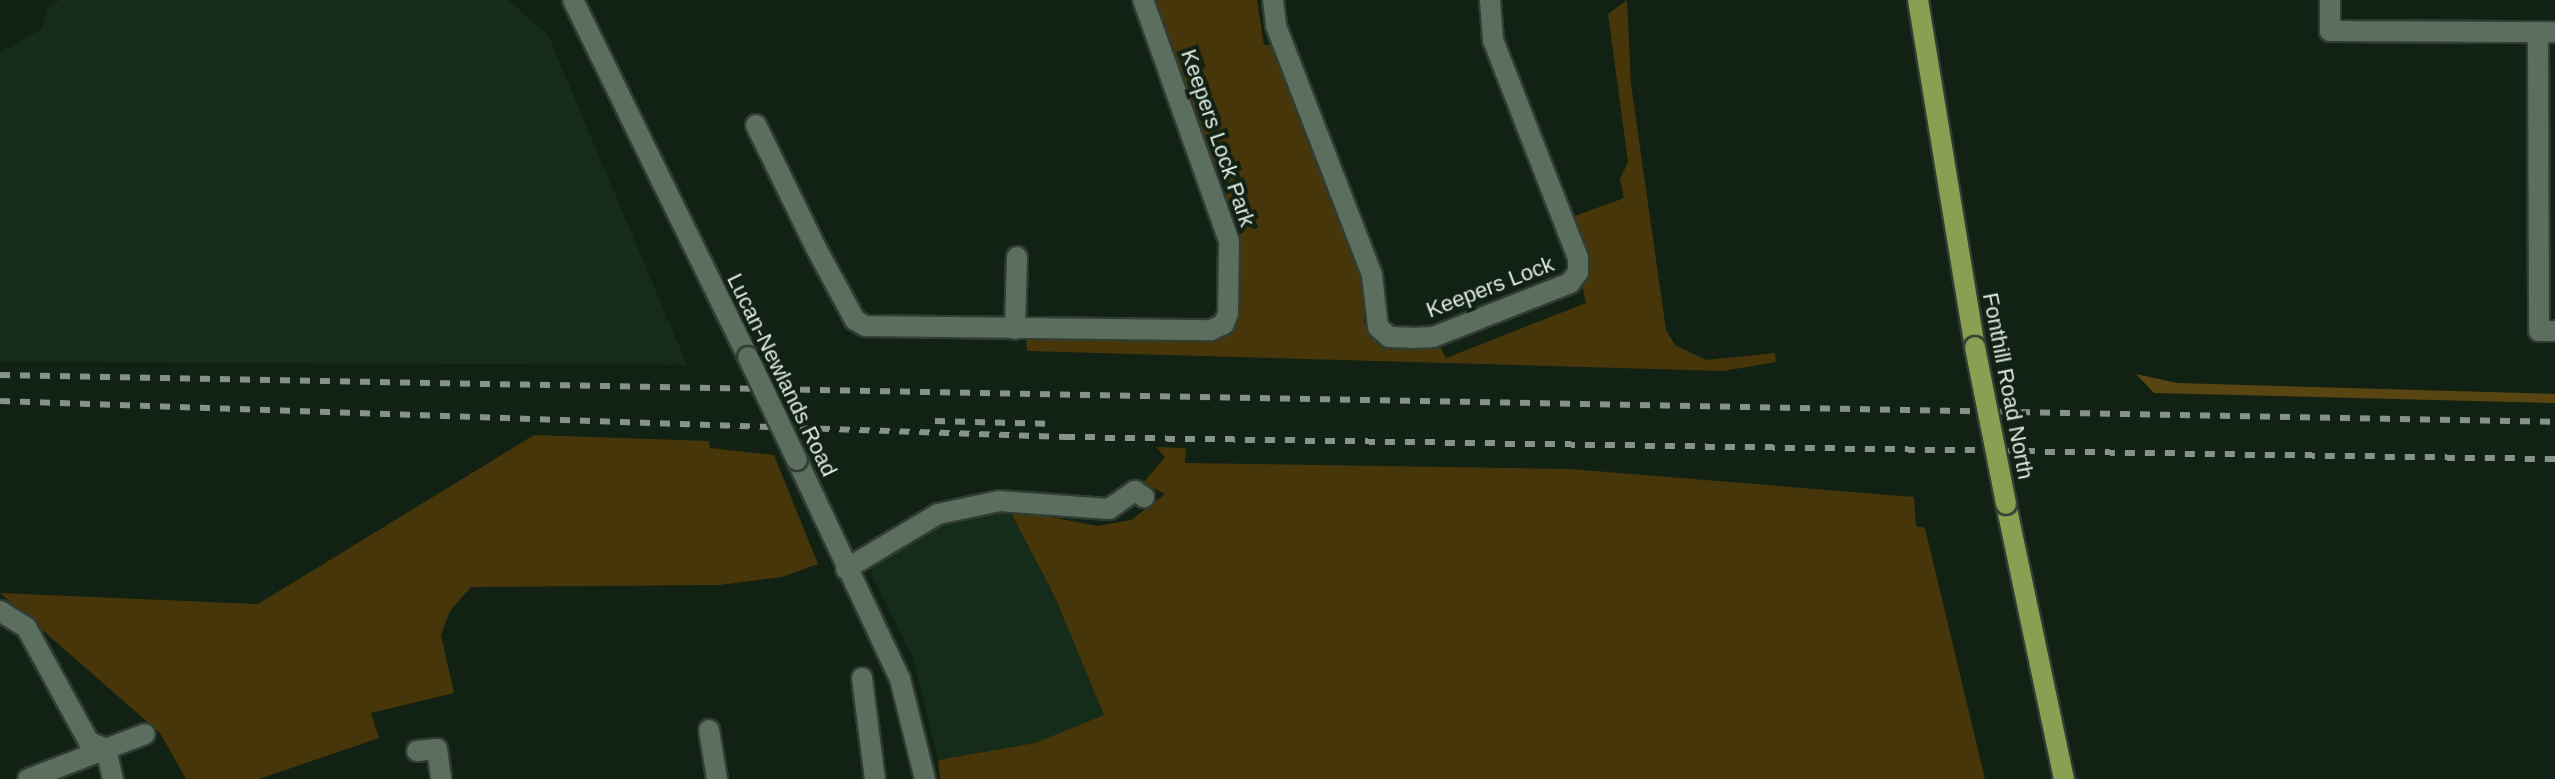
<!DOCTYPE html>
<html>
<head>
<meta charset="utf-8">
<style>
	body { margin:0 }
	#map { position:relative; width:2555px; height:779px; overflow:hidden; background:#112114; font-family:Arial,sans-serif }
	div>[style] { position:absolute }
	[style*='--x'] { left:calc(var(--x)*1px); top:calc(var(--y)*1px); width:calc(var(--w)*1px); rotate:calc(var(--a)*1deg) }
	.built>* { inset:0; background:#162c1a }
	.green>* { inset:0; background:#463609 }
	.forest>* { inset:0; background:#594511 }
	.roads { filter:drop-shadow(2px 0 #313c33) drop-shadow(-2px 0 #313c33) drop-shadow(0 2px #313c33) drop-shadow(0 -2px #313c33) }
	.minor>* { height:20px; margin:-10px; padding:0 10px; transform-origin:10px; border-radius:10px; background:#5c6f5f }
	.major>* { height:20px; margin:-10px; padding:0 10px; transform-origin:10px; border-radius:10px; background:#8b9f52 }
	.rail>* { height:6px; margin-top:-3px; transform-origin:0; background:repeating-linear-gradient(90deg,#869389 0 10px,transparent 0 20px) }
	.bridges { filter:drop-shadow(2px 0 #313c33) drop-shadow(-2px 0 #313c33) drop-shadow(0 2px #313c33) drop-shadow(0 -2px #313c33) }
	.minor-bridge>* { height:20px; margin:-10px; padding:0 10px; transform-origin:10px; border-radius:10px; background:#5c6f5f }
	.major-bridge>* { height:20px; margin:-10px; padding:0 10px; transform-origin:10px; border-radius:10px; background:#8b9f52 }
	span { translate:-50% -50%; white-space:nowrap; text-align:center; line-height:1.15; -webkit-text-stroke:8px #112114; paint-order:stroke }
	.street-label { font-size:22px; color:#dee9e0 }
</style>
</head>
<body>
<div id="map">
	<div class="built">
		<i style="clip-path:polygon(60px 0,508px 0,548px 35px,687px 365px,0 362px,0 52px,42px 29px,47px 8px)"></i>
		<i style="clip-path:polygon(1009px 509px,1055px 597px,1105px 715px,1035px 743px,938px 760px,913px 658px,871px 573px,876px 561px,930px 527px)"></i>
	</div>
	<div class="green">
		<i style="clip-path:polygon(1151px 0,1257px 0,1264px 45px,1271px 45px,1364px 280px,1364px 323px,1374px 338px,1393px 345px,1439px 345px,1446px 358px,1586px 303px,1582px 285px,1587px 271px,1572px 217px,1624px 198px,1620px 179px,1628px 162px,1608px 14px,1627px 0,1631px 84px,1666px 330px,1675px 345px,1706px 360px,1775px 353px,1776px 362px,1723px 371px,1027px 351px,1026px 339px,1211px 339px,1237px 288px,1239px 236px)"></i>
		<i style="clip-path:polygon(534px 435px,709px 441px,710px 448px,774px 455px,818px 564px,782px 577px,720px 585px,471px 587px,450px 611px,441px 635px,454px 693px,371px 713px,379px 738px,259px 779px,186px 779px,160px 733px,0 593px,258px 604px)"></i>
		<i style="clip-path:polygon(1156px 447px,1186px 448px,1185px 463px,1570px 469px,1914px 497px,1916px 526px,1925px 528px,1985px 779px,940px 779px,938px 760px,1035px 743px,1104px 715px,1055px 597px,1009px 509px,1097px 526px,1131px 520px,1165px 494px,1143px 483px,1165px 457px)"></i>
	</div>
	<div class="forest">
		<i style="clip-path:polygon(2136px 374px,2177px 383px,2555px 394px,2555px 403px,2154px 393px)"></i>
	</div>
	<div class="roads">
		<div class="minor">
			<i style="--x:573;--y:0;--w:398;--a:63.9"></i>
			<i style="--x:1273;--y:0;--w:26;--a:83"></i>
			<i style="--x:1276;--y:26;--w:267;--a:68.9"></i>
			<i style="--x:1372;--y:275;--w:52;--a:83.4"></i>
			<i style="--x:1378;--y:327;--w:15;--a:42"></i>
			<i style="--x:1389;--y:337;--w:23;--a:2"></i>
			<i style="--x:1412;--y:338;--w:21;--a:-3"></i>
			<i style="--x:1433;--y:337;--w:147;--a:-21.5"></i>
			<i style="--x:1570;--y:283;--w:14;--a:-54"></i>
			<i style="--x:1578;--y:272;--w:14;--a:-90"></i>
			<i style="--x:1578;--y:258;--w:234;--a:-111.3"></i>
			<i style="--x:1493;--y:40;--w:40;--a:-94.3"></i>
			<i style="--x:2330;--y:0;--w:31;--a:90"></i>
			<i style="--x:2330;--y:31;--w:225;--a:0.3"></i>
			<i style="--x:2538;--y:32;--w:299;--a:89.8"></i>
			<i style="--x:2539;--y:331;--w:16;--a:0"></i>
			<i style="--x:756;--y:125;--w:137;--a:64"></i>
			<i style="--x:816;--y:248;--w:82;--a:61.6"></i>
			<i style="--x:855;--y:320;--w:12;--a:31"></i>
			<i style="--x:865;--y:326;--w:346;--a:0.7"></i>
			<i style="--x:1211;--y:330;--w:14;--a:-25"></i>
			<i style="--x:1224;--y:324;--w:12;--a:-70"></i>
			<i style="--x:1228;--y:313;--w:72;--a:-89.2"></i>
			<i style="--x:1229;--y:241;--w:256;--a:-109.6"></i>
			<i style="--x:1015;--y:329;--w:72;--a:-88.4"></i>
			<i style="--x:797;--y:460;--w:242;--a:64.8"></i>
			<i style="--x:900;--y:679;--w:103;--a:76"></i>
			<i style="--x:846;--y:569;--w:107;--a:-30.9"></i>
			<i style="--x:938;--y:514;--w:62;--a:-12"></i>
			<i style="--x:999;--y:501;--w:110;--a:4.2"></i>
			<i style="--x:1109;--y:509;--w:32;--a:-35"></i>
			<i style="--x:1135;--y:491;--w:11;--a:34"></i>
			<i style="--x:0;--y:611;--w:31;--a:32"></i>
			<i style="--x:26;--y:627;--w:131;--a:61.3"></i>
			<i style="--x:89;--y:742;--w:18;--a:22"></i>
			<i style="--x:106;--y:749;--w:31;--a:77"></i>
			<i style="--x:862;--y:678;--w:102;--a:82.7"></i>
			<i style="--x:709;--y:730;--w:50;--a:80.7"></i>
			<i style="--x:417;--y:751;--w:20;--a:-6"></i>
			<i style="--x:437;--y:749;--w:30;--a:82"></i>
			<i style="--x:28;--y:779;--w:125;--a:-21"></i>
		</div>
		<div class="major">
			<i style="--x:1918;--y:0;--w:352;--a:80.7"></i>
			<i style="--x:2006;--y:504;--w:281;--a:78.1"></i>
		</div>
	</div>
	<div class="rail">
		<i style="--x:0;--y:375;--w:2555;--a:1.05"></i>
		<i style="--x:0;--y:401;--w:1066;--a:1.94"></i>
		<i style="--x:1065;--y:437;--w:1490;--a:0.85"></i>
		<i style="--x:935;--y:421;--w:120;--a:1.4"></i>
	</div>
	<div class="bridges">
		<div class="minor-bridge">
			<i style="--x:748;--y:357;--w:114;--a:64.6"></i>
		</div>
		<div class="major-bridge">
			<i style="--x:1975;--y:347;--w:160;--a:78.8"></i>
		</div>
	</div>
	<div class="street-label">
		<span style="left:1218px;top:138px;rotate:71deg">Keepers Lock Park</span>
		<span style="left:1490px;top:287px;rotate:-21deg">Keepers Lock</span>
		<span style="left:782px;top:375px;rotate:64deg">Lucan-Newlands Road</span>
		<span style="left:2008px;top:386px;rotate:79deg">Fonthill Road North</span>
	</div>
</div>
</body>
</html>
